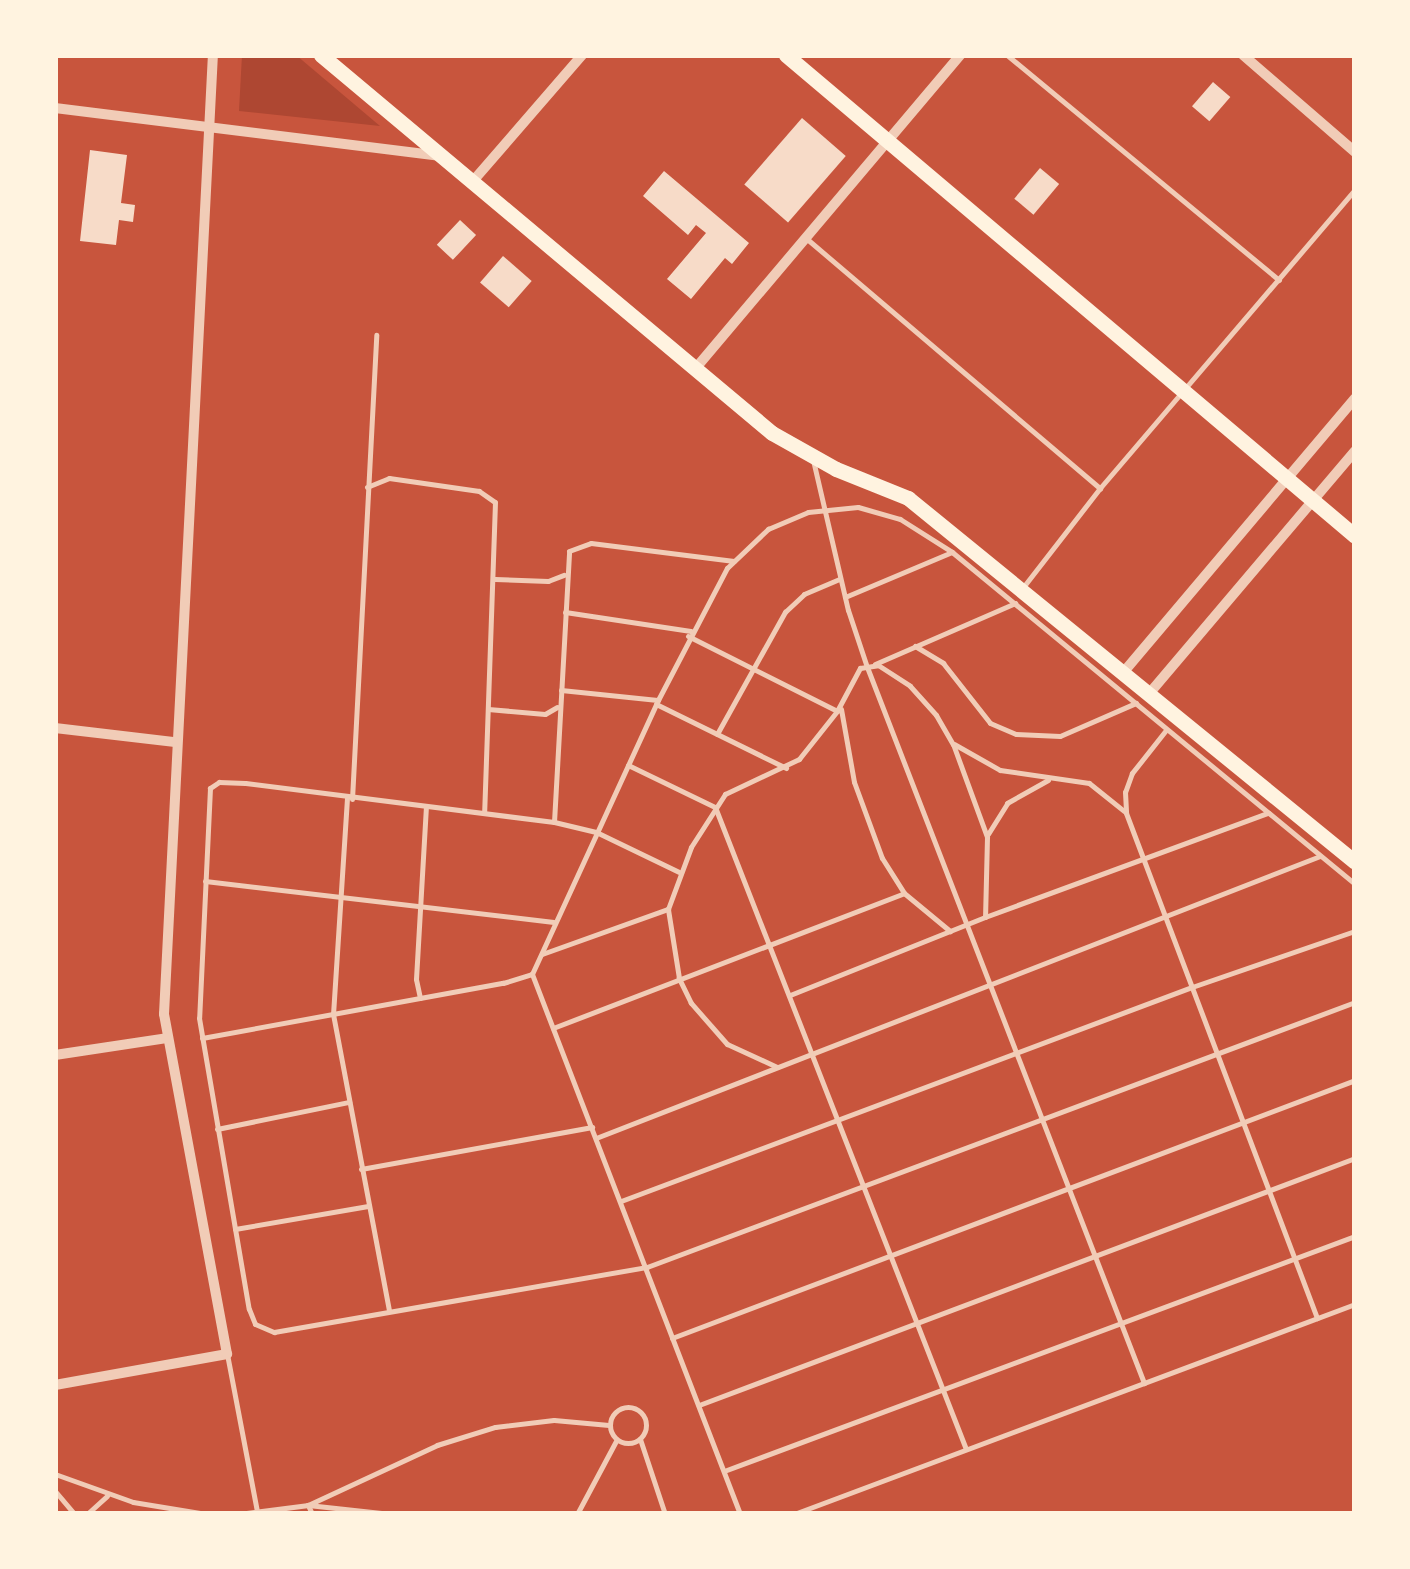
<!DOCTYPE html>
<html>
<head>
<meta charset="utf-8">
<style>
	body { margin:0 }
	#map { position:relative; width:1410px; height:1569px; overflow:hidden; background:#c8553d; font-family:"Public Sans",sans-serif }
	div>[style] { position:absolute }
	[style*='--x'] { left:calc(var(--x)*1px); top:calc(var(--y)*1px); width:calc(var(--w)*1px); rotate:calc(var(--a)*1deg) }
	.green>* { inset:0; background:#ae4732 }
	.building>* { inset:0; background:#f7dbc8; transform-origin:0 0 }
	.service>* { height:5px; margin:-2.5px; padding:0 2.5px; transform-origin:2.5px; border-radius:2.5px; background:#f1ccb7 }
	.service>.ring { margin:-2.5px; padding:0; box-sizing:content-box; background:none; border:5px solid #f1ccb7; border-radius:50% }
	.minor>* { height:10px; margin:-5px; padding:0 5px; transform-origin:5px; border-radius:5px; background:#f1ccb7 }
	.primary>* { height:15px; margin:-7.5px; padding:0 7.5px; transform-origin:7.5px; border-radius:7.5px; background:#fff3e0 }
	span { translate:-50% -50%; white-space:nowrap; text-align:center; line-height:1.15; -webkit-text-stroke:9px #fff3e0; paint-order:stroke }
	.frame { position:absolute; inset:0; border:58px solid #fff3e0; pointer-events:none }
</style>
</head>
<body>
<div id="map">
	<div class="green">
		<i style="clip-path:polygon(242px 55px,296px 55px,380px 126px,239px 111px)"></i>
	</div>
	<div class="building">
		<i style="left:1213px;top:82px;width:23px;height:32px;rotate:41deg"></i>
		<i style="left:802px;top:118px;width:58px;height:88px;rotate:41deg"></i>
		<i style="clip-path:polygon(90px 150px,127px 155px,121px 203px,135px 205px,133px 222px,119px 220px,116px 245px,80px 241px)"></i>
		<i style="left:1040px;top:168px;width:25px;height:40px;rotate:40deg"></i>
		<i style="clip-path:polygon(664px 171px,749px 243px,732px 264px,725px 258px,691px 299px,667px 279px,706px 233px,696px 225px,688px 235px,643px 196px)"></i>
		<i style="left:460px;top:220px;width:22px;height:34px;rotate:43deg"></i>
		<i style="left:503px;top:256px;width:38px;height:35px;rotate:41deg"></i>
	</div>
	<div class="service">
		<i style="--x:1007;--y:55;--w:353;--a:39.6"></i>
		<i style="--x:807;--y:239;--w:385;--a:40.4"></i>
		<i style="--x:813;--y:460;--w:154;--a:76.9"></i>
		<i style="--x:848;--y:610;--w:60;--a:71.6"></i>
		<i style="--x:867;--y:667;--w:768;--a:68.85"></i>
		<i style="--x:367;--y:487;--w:24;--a:-22"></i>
		<i style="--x:389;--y:478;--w:91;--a:8.2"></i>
		<i style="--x:479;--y:491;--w:19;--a:35"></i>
		<i style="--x:495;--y:502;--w:310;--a:92"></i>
		<i style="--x:495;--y:579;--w:53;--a:2.2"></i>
		<i style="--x:548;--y:581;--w:17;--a:-21"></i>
		<i style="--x:1024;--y:586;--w:124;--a:-52.2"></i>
		<i style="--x:1100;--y:488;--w:393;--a:-49.5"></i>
		<i style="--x:845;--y:597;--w:116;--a:-22.8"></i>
		<i style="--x:565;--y:612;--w:127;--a:8.6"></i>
		<i style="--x:688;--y:636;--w:167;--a:26.7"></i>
		<i style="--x:915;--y:646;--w:33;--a:31"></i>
		<i style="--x:943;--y:663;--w:76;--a:51.9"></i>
		<i style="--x:990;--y:723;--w:28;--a:23"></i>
		<i style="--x:1016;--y:734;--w:44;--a:2.6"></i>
		<i style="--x:1060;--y:736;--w:83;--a:-23.5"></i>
		<i style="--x:875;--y:664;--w:153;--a:-23.5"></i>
		<i style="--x:561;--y:690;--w:97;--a:5.9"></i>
		<i style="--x:656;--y:704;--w:145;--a:26.2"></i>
		<i style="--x:488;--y:709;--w:57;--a:5"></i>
		<i style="--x:545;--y:714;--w:14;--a:-30"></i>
		<i style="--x:841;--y:709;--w:74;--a:79.9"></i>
		<i style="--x:854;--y:782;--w:81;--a:69.8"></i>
		<i style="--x:882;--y:858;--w:41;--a:57.8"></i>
		<i style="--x:904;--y:893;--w:60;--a:39.6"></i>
		<i style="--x:1166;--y:730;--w:55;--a:128.3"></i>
		<i style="--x:1132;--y:773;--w:20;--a:110"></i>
		<i style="--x:1125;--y:792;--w:21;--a:87"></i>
		<i style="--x:1126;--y:813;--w:540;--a:69.28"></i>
		<i style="--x:717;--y:734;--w:140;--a:-60.9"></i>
		<i style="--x:785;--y:612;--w:26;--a:-43"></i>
		<i style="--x:804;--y:594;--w:39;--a:-23"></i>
		<i style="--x:954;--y:744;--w:53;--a:29.5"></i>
		<i style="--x:1000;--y:770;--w:90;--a:8.3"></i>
		<i style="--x:1089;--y:783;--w:45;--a:38.7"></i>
		<i style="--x:628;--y:765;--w:97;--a:25.8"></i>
		<i style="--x:347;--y:798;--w:216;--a:93.7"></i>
		<i style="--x:333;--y:1014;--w:302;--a:79.3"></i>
		<i style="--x:352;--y:799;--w:465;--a:-87"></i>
		<i style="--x:715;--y:807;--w:689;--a:68.65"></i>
		<i style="--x:554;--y:822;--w:271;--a:-86.8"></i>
		<i style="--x:569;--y:551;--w:23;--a:-20"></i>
		<i style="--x:591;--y:543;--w:144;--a:7.2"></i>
		<i style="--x:988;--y:834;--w:36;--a:-58"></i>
		<i style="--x:1007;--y:803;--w:47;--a:-29.3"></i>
		<i style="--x:679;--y:872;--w:92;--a:-154.3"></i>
		<i style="--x:596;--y:832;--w:43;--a:-166.6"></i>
		<i style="--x:554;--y:822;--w:311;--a:-172.8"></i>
		<i style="--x:245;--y:783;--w:26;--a:-178"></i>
		<i style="--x:219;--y:782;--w:11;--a:146"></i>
		<i style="--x:210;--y:788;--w:230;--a:92.7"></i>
		<i style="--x:199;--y:1018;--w:295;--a:80.3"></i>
		<i style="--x:249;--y:1309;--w:16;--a:68"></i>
		<i style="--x:255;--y:1324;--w:21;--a:23"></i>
		<i style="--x:274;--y:1332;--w:379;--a:-9.9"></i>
		<i style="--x:647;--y:1267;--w:756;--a:-20.52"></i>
		<i style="--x:205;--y:881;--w:351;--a:6.7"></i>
		<i style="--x:542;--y:954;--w:134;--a:-19.7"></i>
		<i style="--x:790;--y:995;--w:210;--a:-21.8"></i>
		<i style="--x:985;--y:917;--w:302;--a:-20.2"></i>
		<i style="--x:420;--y:998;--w:19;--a:-102"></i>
		<i style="--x:416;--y:979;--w:172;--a:-86.7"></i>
		<i style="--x:553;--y:1028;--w:376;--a:-21"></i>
		<i style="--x:202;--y:1038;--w:306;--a:-10.4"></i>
		<i style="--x:503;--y:983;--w:30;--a:-17"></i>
		<i style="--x:777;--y:1067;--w:55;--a:-155.3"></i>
		<i style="--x:727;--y:1044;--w:55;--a:-131.3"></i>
		<i style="--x:691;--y:1003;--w:28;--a:-116"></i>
		<i style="--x:679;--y:978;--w:70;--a:-99.1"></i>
		<i style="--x:668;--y:909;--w:66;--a:-69.6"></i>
		<i style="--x:691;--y:847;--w:63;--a:-57.3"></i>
		<i style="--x:725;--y:794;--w:82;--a:-25.3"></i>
		<i style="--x:799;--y:759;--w:61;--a:-51.6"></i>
		<i style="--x:837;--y:711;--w:49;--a:-61.9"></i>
		<i style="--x:860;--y:668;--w:18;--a:-9"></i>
		<i style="--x:878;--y:665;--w:38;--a:33"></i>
		<i style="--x:910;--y:686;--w:39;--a:48"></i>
		<i style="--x:936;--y:715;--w:34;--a:60"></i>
		<i style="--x:953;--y:744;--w:99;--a:69.9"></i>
		<i style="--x:987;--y:837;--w:80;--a:91.4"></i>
		<i style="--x:217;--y:1129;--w:135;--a:-11.6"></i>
		<i style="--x:596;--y:1138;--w:777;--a:-21.28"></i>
		<i style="--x:361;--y:1169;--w:235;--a:-10.3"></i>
		<i style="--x:621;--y:1201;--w:610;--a:-20.55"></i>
		<i style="--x:1192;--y:987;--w:172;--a:-19"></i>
		<i style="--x:235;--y:1229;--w:135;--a:-9.8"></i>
		<i style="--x:672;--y:1338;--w:730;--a:-20.69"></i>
		<i style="--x:227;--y:1354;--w:160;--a:79.2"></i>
		<i style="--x:699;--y:1405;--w:701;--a:-20.63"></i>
		<i class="ring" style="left:610px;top:1407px;width:31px;height:31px"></i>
		<i style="--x:640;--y:1439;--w:79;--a:71.6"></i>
		<i style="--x:724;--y:1471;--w:673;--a:-20.43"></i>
		<i style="--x:55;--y:1474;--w:83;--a:19.7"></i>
		<i style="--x:133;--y:1502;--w:74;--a:9.3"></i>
		<i style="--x:55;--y:1491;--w:30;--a:50"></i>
		<i style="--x:87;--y:1514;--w:27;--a:-42"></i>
		<i style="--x:239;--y:1514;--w:70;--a:-7.4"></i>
		<i style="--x:308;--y:1505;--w:142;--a:-24.9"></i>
		<i style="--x:437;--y:1445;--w:61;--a:-17.2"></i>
		<i style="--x:495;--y:1427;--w:59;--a:-6.8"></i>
		<i style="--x:554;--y:1420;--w:55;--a:5.2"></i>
		<i style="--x:312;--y:1514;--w:10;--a:-114"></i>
		<i style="--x:308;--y:1505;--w:83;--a:6.2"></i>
		<i style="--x:577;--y:1514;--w:83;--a:-61.9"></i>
		<i style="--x:740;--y:1514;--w:579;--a:-111.07"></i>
		<i style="--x:532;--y:974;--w:302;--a:-65.3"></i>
		<i style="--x:658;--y:700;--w:149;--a:-62.4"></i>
		<i style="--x:727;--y:568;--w:57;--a:-43.6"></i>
		<i style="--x:768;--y:529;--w:43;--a:-23"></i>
		<i style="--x:808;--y:512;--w:50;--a:-5.7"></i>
		<i style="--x:858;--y:507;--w:44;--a:15.9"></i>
		<i style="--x:900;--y:519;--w:62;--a:32.4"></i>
		<i style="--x:952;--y:552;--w:522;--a:39.48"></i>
		<i style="--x:794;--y:1514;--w:599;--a:-20.52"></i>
	</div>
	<div class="minor">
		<i style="--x:1243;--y:55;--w:148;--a:40.9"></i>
		<i style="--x:55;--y:108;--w:389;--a:7.1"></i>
		<i style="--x:473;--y:181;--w:167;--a:-49.1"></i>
		<i style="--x:695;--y:369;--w:411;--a:-49.8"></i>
		<i style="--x:1122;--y:674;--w:361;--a:-49.8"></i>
		<i style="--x:1148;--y:695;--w:320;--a:-49.7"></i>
		<i style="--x:55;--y:728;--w:121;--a:6.7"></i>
		<i style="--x:55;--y:1055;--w:113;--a:-8.6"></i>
		<i style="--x:55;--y:1385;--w:175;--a:-10.2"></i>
		<i style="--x:227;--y:1354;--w:346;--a:-100.5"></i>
		<i style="--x:164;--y:1014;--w:960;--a:-87.08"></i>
	</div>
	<div class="primary">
		<i style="--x:321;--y:55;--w:588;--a:39.97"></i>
		<i style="--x:772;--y:433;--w:73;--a:29.4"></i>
		<i style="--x:836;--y:469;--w:78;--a:21.9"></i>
		<i style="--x:908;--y:498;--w:576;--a:39.16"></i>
		<i style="--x:786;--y:55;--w:745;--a:40.21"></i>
	</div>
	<div class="frame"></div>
</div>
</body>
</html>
